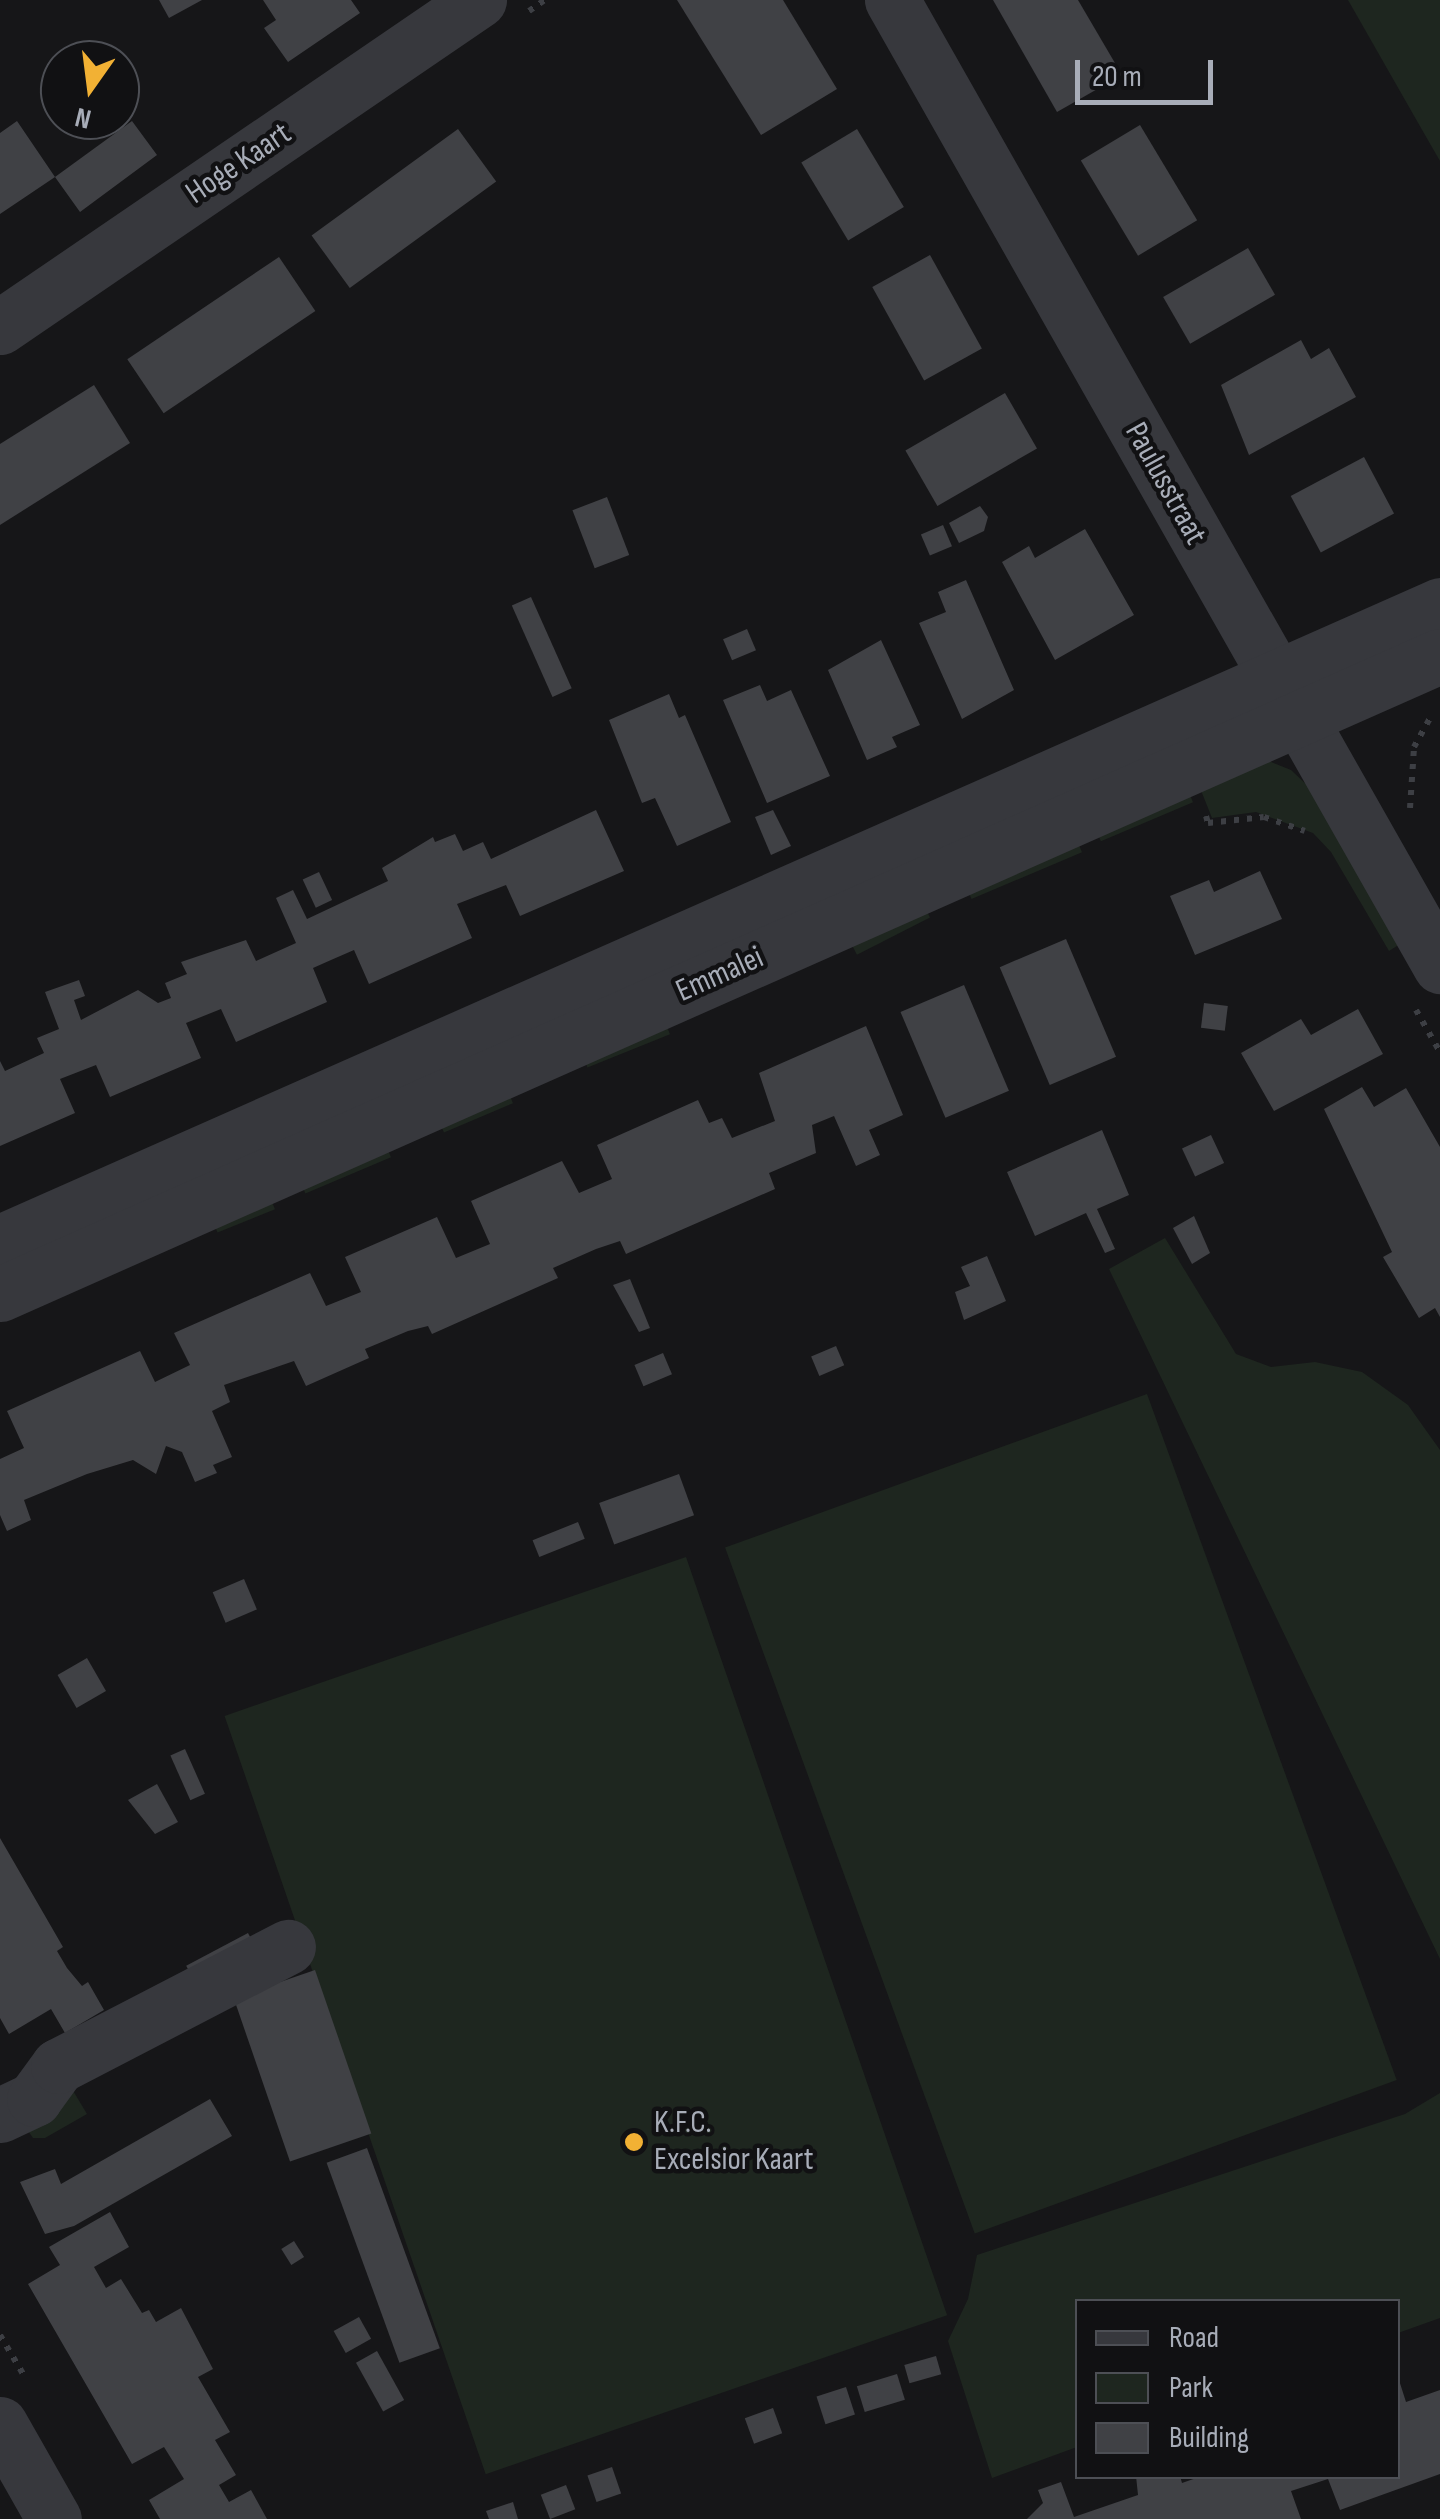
<!DOCTYPE html>
<html>
<head>
<meta charset="utf-8">
<style>
	body { margin:0 }
	#map { position:relative; width:1440px; height:2519px; overflow:hidden; background:#161618; font-family:"Sofia Sans Condensed",sans-serif }
	div>[style] { position:absolute }
	[style*='--x'] { left:calc(var(--x)*1px); top:calc(var(--y)*1px); width:calc(var(--w)*1px); rotate:calc(var(--a)*1deg) }
	.green>* { inset:0; background:#1e261f; transform-origin:0 0 }
	.building>* { inset:0; background:#404145; transform-origin:0 0 }
	.path>* { height:6px; margin-top:-3px; transform-origin:0; background:repeating-linear-gradient(90deg,#3d3f44 0 5px,transparent 0 13px) }
	.minor>* { height:55px; margin:-27.5px; padding:0 27.5px; transform-origin:27.5px; border-radius:27.5px; background:#37383d }
	.dots>* { width:28px; height:28px; translate:-50% -50%; box-sizing:border-box; border:5px solid #111113; border-radius:50% }
	span { translate:-50% -50%; white-space:nowrap; text-align:center; line-height:1.15; -webkit-text-stroke:9px #111113; paint-order:stroke }
	.street-label { font-size:32px; color:#a8adb8 }
	.poi-label { font-size:32px; color:#a8adb8 }
	.left { translate:0 -50%; text-align:left }
	.legend { position:absolute; left:1075px; top:2299px; width:325px; height:180px; box-sizing:border-box; background:#111113; border:2px solid #4d4f55; margin:0; padding:12px 18px; list-style:none; font-size:30px; color:#a8adb8 }
	.legend li { display:flex; align-items:center; gap:20px; height:50px }
	.legend b { width:50px; border:2px solid #4d4f55 }
	.north { position:absolute; left:40px; top:40px; width:100px; height:100px; box-sizing:border-box; background:#111113; border:2px solid #4d4f55; border-radius:50%; rotate:194deg; font-size:28px; font-weight:700; line-height:40px; text-align:center; color:#a8adb8 }
	.north::after { content:''; display:block; margin:auto; width:35px; height:45px; background:#f2b134; clip-path:polygon(50% 0,100% 100%,50% 72%,0 100%) }
	.scale { position:absolute; left:1075px; top:60px; width:138px; height:45px; box-sizing:border-box; border:5px solid #a8adb8; border-top:0; padding-left:12px; font-size:30px; line-height:35px; white-space:nowrap; color:#a8adb8; -webkit-text-stroke:8px #111113; paint-order:stroke }
</style>
</head>
<body>
<div id="map">
	<div class="green">
		<i style="clip-path:polygon(1348px 0,1440px 0,1440px 161px,1421px 128px)"></i>
		<i style="clip-path:polygon(1266px 760px,1291px 770px,1309px 787px,1400px 944px,1389px 951px,1331px 852px,1313px 833px,1256px 812px,1212px 818px,1196px 778px)"></i>
		<i style="left:1184px;top:781px;width:23px;height:100px;rotate:67deg"></i>
		<i style="left:1073px;top:831px;width:23px;height:120px;rotate:67deg"></i>
		<i style="left:920px;top:898px;width:22px;height:82px;rotate:63deg"></i>
		<i style="left:661px;top:1012px;width:24px;height:89px;rotate:68deg"></i>
		<i style="left:504px;top:1082px;width:23px;height:75px;rotate:67deg"></i>
		<i style="left:382px;top:1136px;width:23px;height:93px;rotate:67deg"></i>
		<i style="left:266px;top:1187px;width:24px;height:62px;rotate:68deg"></i>
		<i style="clip-path:polygon(1165px 1238px,1236px 1354px,1271px 1367px,1315px 1362px,1362px 1372px,1408px 1405px,1440px 1450px,1440px 1959px,1109px 1269px)"></i>
		<i style="left:1147px;top:1394px;width:730px;height:449px;rotate:70deg"></i>
		<i style="left:686px;top:1557px;width:802px;height:488px;rotate:71deg"></i>
		<i style="clip-path:polygon(66px 2079px,87px 2114px,45px 2138px,33px 2138px,26px 2128px)"></i>
		<i style="clip-path:polygon(1440px 2093px,1440px 2318px,1398px 2333px,1398px 2302px,1078px 2302px,1077px 2447px,992px 2478px,948px 2341px,968px 2299px,977px 2255px,1405px 2114px)"></i>
	</div>
	<div class="building">
		<i style="clip-path:polygon(159px 0,202px 0,169px 18px)"></i>
		<i style="clip-path:polygon(263px 0,351px 0,360px 13px,288px 62px,264px 28px,276px 20px)"></i>
		<i style="clip-path:polygon(677px 0,783px 0,837px 89px,761px 135px)"></i>
		<i style="clip-path:polygon(993px 0,1078px 0,1122px 75px,1057px 112px)"></i>
		<i style="clip-path:polygon(17px 121px,55px 177px,132px 121px,157px 155px,80px 212px,55px 177px,0 214px,0 133px)"></i>
		<i style="left:1140px;top:125px;width:111px;height:69px;rotate:59deg"></i>
		<i style="left:458px;top:129px;width:65px;height:181px;rotate:54deg"></i>
		<i style="left:857px;top:129px;width:91px;height:65px;rotate:59deg"></i>
		<i style="left:1248px;top:248px;width:54px;height:98px;rotate:60deg"></i>
		<i style="left:930px;top:255px;width:107px;height:66px;rotate:61deg"></i>
		<i style="left:279px;top:257px;width:65px;height:183px;rotate:56deg"></i>
		<i style="clip-path:polygon(1301px 340px,1311px 359px,1329px 348px,1356px 397px,1249px 455px,1221px 385px)"></i>
		<i style="clip-path:polygon(94px 385px,130px 443px,0 525px,0 444px)"></i>
		<i style="left:1005px;top:393px;width:64px;height:115px;rotate:60deg"></i>
		<i style="left:1364px;top:457px;width:64px;height:83px;rotate:62deg"></i>
		<i style="left:607px;top:497px;width:62px;height:37px;rotate:69deg"></i>
		<i style="clip-path:polygon(980px 506px,988px 517px,984px 531px,959px 543px,949px 523px)"></i>
		<i style="left:943px;top:525px;width:23px;height:24px;rotate:67deg"></i>
		<i style="clip-path:polygon(1085px 529px,1134px 615px,1055px 660px,1002px 562px,1029px 546px,1035px 558px)"></i>
		<i style="clip-path:polygon(966px 580px,1014px 690px,962px 719px,919px 623px,946px 612px,938px 592px)"></i>
		<i style="left:531px;top:597px;width:100px;height:21px;rotate:66deg"></i>
		<i style="left:747px;top:629px;width:23px;height:26px;rotate:67deg"></i>
		<i style="clip-path:polygon(881px 640px,920px 725px,892px 737px,897px 747px,867px 760px,828px 670px)"></i>
		<i style="clip-path:polygon(760px 685px,767px 701px,791px 690px,830px 776px,767px 803px,723px 700px)"></i>
		<i style="clip-path:polygon(669px 694px,679px 718px,685px 715px,731px 822px,677px 846px,655px 798px,642px 803px,609px 720px)"></i>
		<i style="clip-path:polygon(596px 810px,624px 871px,520px 916px,506px 885px,457px 904px,472px 938px,369px 984px,354px 950px,331px 960px,313px 968px,327px 1002px,236px 1042px,221px 1009px,186px 1023px,201px 1058px,110px 1097px,96px 1065px,60px 1079px,75px 1113px,0 1146px,0 1061px,5px 1071px,44px 1053px,37px 1038px,59px 1029px,45px 992px,79px 980px,85px 996px,74px 1000px,81px 1020px,138px 990px,158px 1003px,171px 998px,165px 983px,187px 974px,181px 962px,246px 940px,256px 961px,296px 943px,276px 898px,293px 890px,307px 919px,388px 881px,382px 868px,433px 837px,435px 842px,455px 834px,463px 851px,483px 842px,491px 859px)"></i>
		<i style="clip-path:polygon(773px 810px,791px 846px,771px 855px,755px 817px)"></i>
		<i style="clip-path:polygon(1260px 871px,1282px 919px,1195px 955px,1170px 896px,1209px 880px,1214px 892px)"></i>
		<i style="left:319px;top:872px;width:31px;height:18px;rotate:65deg"></i>
		<i style="left:1066px;top:939px;width:128px;height:72px;rotate:67deg"></i>
		<i style="left:964px;top:985px;width:115px;height:69px;rotate:67deg"></i>
		<i style="left:1204px;top:1003px;width:24px;height:25px;rotate:7deg"></i>
		<i style="clip-path:polygon(1358px 1009px,1383px 1054px,1274px 1111px,1241px 1053px,1301px 1019px,1311px 1035px)"></i>
		<i style="clip-path:polygon(866px 1026px,903px 1115px,869px 1130px,880px 1155px,856px 1166px,834px 1116px,812px 1125px,816px 1153px,769px 1173px,775px 1189px,626px 1254px,620px 1241px,596px 1249px,553px 1268px,558px 1278px,432px 1334px,428px 1326px,408px 1331px,365px 1349px,369px 1358px,306px 1386px,294px 1361px,224px 1385px,230px 1402px,212px 1411px,232px 1457px,213px 1465px,217px 1473px,195px 1482px,182px 1452px,166px 1446px,156px 1474px,133px 1460px,87px 1474px,24px 1500px,31px 1520px,7px 1531px,0 1515px,0 1459px,24px 1448px,7px 1411px,140px 1351px,155px 1382px,190px 1365px,174px 1333px,310px 1273px,326px 1306px,361px 1292px,345px 1257px,437px 1217px,456px 1258px,490px 1244px,471px 1201px,562px 1161px,579px 1193px,612px 1179px,597px 1145px,698px 1100px,709px 1123px,722px 1118px,732px 1138px,775px 1121px,759px 1073px)"></i>
		<i style="clip-path:polygon(1362px 1087px,1374px 1107px,1406px 1088px,1440px 1147px,1440px 1317px,1435px 1308px,1419px 1318px,1383px 1257px,1392px 1252px,1324px 1109px)"></i>
		<i style="clip-path:polygon(1102px 1130px,1129px 1195px,1097px 1209px,1115px 1249px,1105px 1253px,1086px 1213px,1035px 1236px,1007px 1172px)"></i>
		<i style="left:1211px;top:1135px;width:31px;height:32px;rotate:65deg"></i>
		<i style="clip-path:polygon(1194px 1216px,1210px 1253px,1192px 1264px,1173px 1228px)"></i>
		<i style="clip-path:polygon(987px 1256px,1006px 1301px,964px 1320px,955px 1292px,970px 1286px,961px 1267px)"></i>
		<i style="clip-path:polygon(630px 1279px,650px 1328px,639px 1332px,613px 1285px)"></i>
		<i style="left:836px;top:1346px;width:21px;height:27px;rotate:67deg"></i>
		<i style="left:663px;top:1353px;width:23px;height:31px;rotate:67deg"></i>
		<i style="left:679px;top:1474px;width:44px;height:85px;rotate:70deg"></i>
		<i style="left:578px;top:1522px;width:18px;height:49px;rotate:68deg"></i>
		<i style="left:244px;top:1579px;width:33px;height:34px;rotate:67deg"></i>
		<i style="left:87px;top:1658px;width:38px;height:34px;rotate:60deg"></i>
		<i style="left:185px;top:1749px;width:49px;height:16px;rotate:66deg"></i>
		<i style="clip-path:polygon(157px 1784px,178px 1822px,155px 1834px,128px 1800px)"></i>
		<i style="clip-path:polygon(0 1838px,63px 1947px,57px 1951px,67px 1968px,82px 1986px,88px 1982px,104px 2010px,65px 2033px,51px 2009px,9px 2034px,0 2018px)"></i>
		<i style="left:248px;top:1933px;width:15px;height:70px;rotate:62deg"></i>
		<i style="left:315px;top:1970px;width:173px;height:86px;rotate:71deg"></i>
		<i style="clip-path:polygon(210px 2099px,232px 2136px,74px 2226px,45px 2234px,20px 2182px,55px 2169px,61px 2184px)"></i>
		<i style="left:367px;top:2148px;width:213px;height:43px;rotate:70deg"></i>
		<i style="clip-path:polygon(110px 2212px,129px 2247px,94px 2267px,106px 2288px,121px 2279px,142px 2313px,149px 2310px,156px 2322px,181px 2308px,213px 2369px,198px 2377px,230px 2432px,215px 2440px,236px 2475px,219px 2485px,229px 2502px,251px 2490px,267px 2519px,160px 2519px,149px 2500px,184px 2479px,164px 2447px,132px 2464px,28px 2284px,60px 2265px,49px 2247px)"></i>
		<i style="left:294px;top:2241px;width:19px;height:15px;rotate:58deg"></i>
		<i style="left:359px;top:2317px;width:25px;height:29px;rotate:61deg"></i>
		<i style="left:377px;top:2351px;width:56px;height:24px;rotate:61deg"></i>
		<i style="left:936px;top:2356px;width:19px;height:33px;rotate:74deg"></i>
		<i style="left:897px;top:2374px;width:27px;height:42px;rotate:73deg"></i>
		<i style="clip-path:polygon(1398px 2377px,1406px 2402px,1440px 2390px,1440px 2474px,1340px 2510px,1328px 2479px,1291px 2491px,1301px 2519px,1027px 2519px,1043px 2503px,1038px 2490px,1061px 2482px,1074px 2517px,1138px 2495px,1136px 2476px,1180px 2476px,1182px 2483px,1202px 2476px,1398px 2476px)"></i>
		<i style="left:846px;top:2387px;width:29px;height:31px;rotate:72deg"></i>
		<i style="left:773px;top:2408px;width:27px;height:30px;rotate:70deg"></i>
		<i style="left:612px;top:2467px;width:28px;height:26px;rotate:71deg"></i>
		<i style="left:566px;top:2485px;width:26px;height:27px;rotate:69deg"></i>
		<i style="clip-path:polygon(513px 2502px,518px 2519px,489px 2519px,486px 2511px)"></i>
	</div>
	<div class="path">
		<i style="--x:529;--y:11;--w:19;--a:-35"></i>
		<i style="--x:1410;--y:808;--w:61;--a:-86.2"></i>
		<i style="--x:1414;--y:747;--w:38;--a:-61"></i>
		<i style="--x:1206;--y:816;--w:7;--a:74"></i>
		<i style="--x:1208;--y:823;--w:56;--a:-6.1"></i>
		<i style="--x:1264;--y:817;--w:43;--a:18.9"></i>
		<i style="--x:1416;--y:1010;--w:48;--a:60.3"></i>
		<i style="--x:0;--y:2335;--w:51;--a:59.4"></i>
	</div>
	<div class="minor">
		<i style="--x:892;--y:0;--w:1111;--a:60.43"></i>
		<i style="--x:0;--y:327;--w:580;--a:-34.32"></i>
		<i style="--x:0;--y:1242;--w:1575;--a:-23.86"></i>
		<i style="--x:0;--y:1294;--w:1575;--a:-23.9"></i>
		<i style="--x:0;--y:2115;--w:38;--a:-25"></i>
		<i style="--x:34;--y:2099;--w:41;--a:-54"></i>
		<i style="--x:58;--y:2066;--w:259;--a:-27.4"></i>
		<i style="--x:0;--y:2424;--w:109;--a:60.4"></i>
	</div>
	<div class="dots">
		<i style="left:634px;top:2142px;background:#f2b134"></i>
	</div>
	<div class="street-label">
		<span style="left:239px;top:164px;rotate:-34deg">Hoge Kaart</span>
		<span style="left:1165px;top:484px;rotate:61deg">Paulusstraat</span>
		<span style="left:720px;top:975px;rotate:-24deg">Emmalei</span>
	</div>
	<div class="poi-label">
		<span class="left" style="left:654px;top:2142px">K.F.C.<br>Excelsior Kaart</span>
	</div>
	<ul class="legend">
	<li><b style="height:12px;background:#37383d"></b>Road</li>
	<li><b style="height:28px;background:#1e261f"></b>Park</li>
	<li><b style="height:28px;background:#404145"></b>Building</li>
	</ul>
	<div class="north">N</div>
	<div class="scale">20 m</div>
</div>
</body>
</html>
